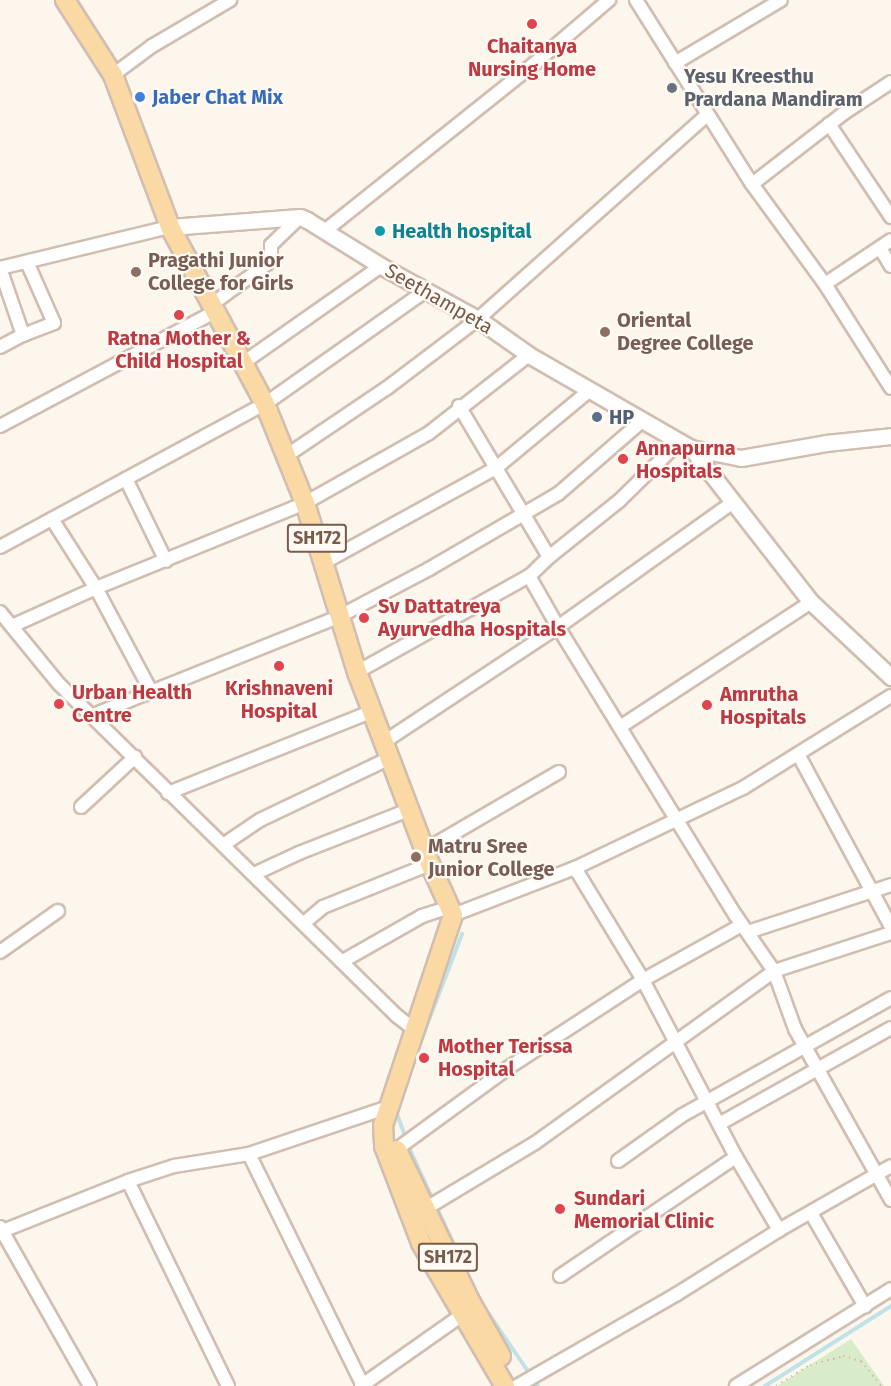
<!DOCTYPE html>
<html>
<head>
<meta charset="utf-8">
<style>
	body { margin:0 }
	#map { position:relative; width:891px; height:1386px; overflow:hidden; background:#fdf6ec; font-family:"Fira Sans",sans-serif }
	div>[style] { position:absolute }
	[style*='--x'] { left:calc(var(--x)*1px); top:calc(var(--y)*1px); width:calc(var(--w)*1px); rotate:calc(var(--a)*1deg) }
	.green>* { inset:0; background:#d8ecc9 }
	.stream>* { height:4px; margin:-2px; padding:0 2px; transform-origin:2px; border-radius:2px; background:#bfe3e8 }
	.path>* { height:2px; margin-top:-1px; transform-origin:0; background:repeating-linear-gradient(90deg,#d9b8a5 0 1.5px,transparent 0 6px) }
	.roads { filter:drop-shadow(2px 0 #d1beb0) drop-shadow(-2px 0 #d1beb0) drop-shadow(0 2px #d1beb0) drop-shadow(0 -2px #d1beb0) }
	.minor>* { height:12px; margin:-6px; padding:0 6px; transform-origin:6px; border-radius:6px; background:#fff }
	.tertiary>* { height:15px; margin:-7.5px; padding:0 7.5px; transform-origin:7.5px; border-radius:7.5px; background:#fff }
	.primary>* { height:18px; margin:-9px; padding:0 9px; transform-origin:9px; border-radius:9px; background:#fbd9a5 }
	.dots>* { width:16px; height:16px; translate:-50% -50%; box-sizing:border-box; border:3px solid #fffaf3; border-radius:50% }
	span { translate:-50% -50%; white-space:nowrap; text-align:center; line-height:1.15; -webkit-text-stroke:4.5px #fffaf3; paint-order:stroke }
	.shield-label span { padding:2px 4px; background:#fffaf3; border:2px solid; border-radius:4px; -webkit-text-stroke-width:0 }
	.shield-label { font-size:18px; color:#7a5c4d; font-weight:700 }
	.health-label { font-size:20px; color:#be3a42; font-weight:700 }
	.left { translate:0 -50%; text-align:left }
	.worship-label { font-size:20px; color:#5b616d; font-weight:700 }
	.shop-label { font-size:20px; color:#366cbe; font-weight:700 }
	.culture-label { font-size:20px; color:#0d838f; font-weight:700 }
	.education-label { font-size:20px; color:#785e54; font-weight:700 }
	.street-label { font-size:20px; color:#7a5c4d }
	.service-label { font-size:20px; color:#4e5e75; font-weight:700 }
</style>
</head>
<body>
<div id="map">
	<div class="green">
		<i style="clip-path:polygon(851px 1339px,884px 1386px,777px 1386px)"></i>
	</div>
	<div class="stream">
		<i style="--x:420;--y:1043;--w:117;--a:-68.9"></i>
		<i style="--x:398;--y:1107;--w:7;--a:98"></i>
		<i style="--x:397;--y:1114;--w:38;--a:70"></i>
		<i style="--x:410;--y:1150;--w:166;--a:65.1"></i>
		<i style="--x:480;--y:1301;--w:103;--a:55.7"></i>
		<i style="--x:765;--y:1386;--w:149;--a:-32.4"></i>
	</div>
	<div class="path">
		<i style="--x:776;--y:1386;--w:40;--a:-32"></i>
		<i style="--x:810;--y:1365;--w:34;--a:-15"></i>
		<i style="--x:843;--y:1356;--w:19;--a:16"></i>
		<i style="--x:861;--y:1361;--w:32;--a:51"></i>
	</div>
	<div class="roads">
		<div class="minor">
			<i style="--x:636;--y:0;--w:218;--a:57.8"></i>
			<i style="--x:675;--y:63;--w:123;--a:-30.7"></i>
			<i style="--x:113;--y:75;--w:49;--a:-36.6"></i>
			<i style="--x:152;--y:46;--w:91;--a:-30.5"></i>
			<i style="--x:891;--y:82;--w:56;--a:146.6"></i>
			<i style="--x:844;--y:113;--w:116;--a:142.3"></i>
			<i style="--x:752;--y:184;--w:124;--a:53.9"></i>
			<i style="--x:825;--y:284;--w:123;--a:57.6"></i>
			<i style="--x:829;--y:124;--w:112;--a:56.3"></i>
			<i style="--x:326;--y:230;--w:266;--a:-38.6"></i>
			<i style="--x:534;--y:64;--w:99;--a:-40.5"></i>
			<i style="--x:880;--y:248;--w:21;--a:59"></i>
			<i style="--x:0;--y:268;--w:175;--a:-13.6"></i>
			<i style="--x:825;--y:284;--w:79;--a:-33.7"></i>
			<i style="--x:211;--y:305;--w:74;--a:-36.3"></i>
			<i style="--x:271;--y:261;--w:16;--a:-90"></i>
			<i style="--x:271;--y:245;--w:40;--a:-44"></i>
			<i style="--x:23;--y:335;--w:33;--a:-21"></i>
			<i style="--x:54;--y:323;--w:67;--a:-113.9"></i>
			<i style="--x:0;--y:347;--w:26;--a:-28"></i>
			<i style="--x:23;--y:335;--w:71;--a:-108.9"></i>
			<i style="--x:243;--y:363;--w:169;--a:-35.1"></i>
			<i style="--x:459;--y:406;--w:176;--a:59.2"></i>
			<i style="--x:549;--y:557;--w:28;--a:136"></i>
			<i style="--x:529;--y:576;--w:59;--a:60.4"></i>
			<i style="--x:558;--y:627;--w:339;--a:58.4"></i>
			<i style="--x:736;--y:916;--w:67;--a:55.4"></i>
			<i style="--x:774;--y:971;--w:62;--a:70.1"></i>
			<i style="--x:795;--y:1029;--w:196;--a:60.7"></i>
			<i style="--x:0;--y:426;--w:242;--a:-28"></i>
			<i style="--x:286;--y:456;--w:122;--a:-34"></i>
			<i style="--x:387;--y:388;--w:114;--a:-37.2"></i>
			<i style="--x:478;--y:319;--w:307;--a:-41.7"></i>
			<i style="--x:126;--y:479;--w:91;--a:64"></i>
			<i style="--x:52;--y:519;--w:82;--a:57.5"></i>
			<i style="--x:96;--y:588;--w:117;--a:61.9"></i>
			<i style="--x:0;--y:547;--w:301;--a:-28.4"></i>
			<i style="--x:265;--y:404;--w:196;--a:-35.2"></i>
			<i style="--x:549;--y:557;--w:90;--a:-38.7"></i>
			<i style="--x:619;--y:501;--w:86;--a:-44.5"></i>
			<i style="--x:325;--y:562;--w:195;--a:-28.8"></i>
			<i style="--x:496;--y:468;--w:122;--a:-39.7"></i>
			<i style="--x:0;--y:612;--w:93;--a:50.7"></i>
			<i style="--x:59;--y:684;--w:474;--a:44.5"></i>
			<i style="--x:397;--y:1016;--w:24;--a:38"></i>
			<i style="--x:12;--y:626;--w:92;--a:-24.3"></i>
			<i style="--x:96;--y:588;--w:226;--a:-22.1"></i>
			<i style="--x:305;--y:503;--w:142;--a:-29.4"></i>
			<i style="--x:429;--y:433;--w:127;--a:-38"></i>
			<i style="--x:357;--y:672;--w:197;--a:-29.2"></i>
			<i style="--x:93;--y:715;--w:266;--a:-21.8"></i>
			<i style="--x:340;--y:616;--w:101;--a:-27.8"></i>
			<i style="--x:429;--y:569;--w:149;--a:-30.2"></i>
			<i style="--x:558;--y:494;--w:113;--a:-41"></i>
			<i style="--x:620;--y:727;--w:228;--a:-33.2"></i>
			<i style="--x:384;--y:742;--w:209;--a:-33.5"></i>
			<i style="--x:558;--y:627;--w:215;--a:-35.5"></i>
			<i style="--x:798;--y:754;--w:196;--a:61.7"></i>
			<i style="--x:168;--y:793;--w:221;--a:-21.8"></i>
			<i style="--x:81;--y:807;--w:74;--a:-42.8"></i>
			<i style="--x:223;--y:845;--w:45;--a:-34"></i>
			<i style="--x:260;--y:820;--w:144;--a:-25.5"></i>
			<i style="--x:425;--y:850;--w:155;--a:-30.2"></i>
			<i style="--x:575;--y:868;--w:131;--a:58.7"></i>
			<i style="--x:643;--y:980;--w:200;--a:62.3"></i>
			<i style="--x:736;--y:1157;--w:85;--a:59.5"></i>
			<i style="--x:254;--y:874;--w:50;--a:-25"></i>
			<i style="--x:299;--y:853;--w:118;--a:-21.4"></i>
			<i style="--x:453;--y:915;--w:131;--a:-21.1"></i>
			<i style="--x:575;--y:868;--w:186;--a:-25.5"></i>
			<i style="--x:743;--y:788;--w:174;--a:-31.9"></i>
			<i style="--x:304;--y:923;--w:25;--a:-40"></i>
			<i style="--x:323;--y:907;--w:115;--a:-21.9"></i>
			<i style="--x:748;--y:932;--w:151;--a:-18.2"></i>
			<i style="--x:0;--y:952;--w:71;--a:-35.3"></i>
			<i style="--x:343;--y:961;--w:91;--a:-29.7"></i>
			<i style="--x:422;--y:916;--w:28;--a:-18"></i>
			<i style="--x:719;--y:1124;--w:197;--a:-29.2"></i>
			<i style="--x:397;--y:1149;--w:141;--a:-36.1"></i>
			<i style="--x:511;--y:1066;--w:158;--a:-33.1"></i>
			<i style="--x:643;--y:980;--w:113;--a:-29.1"></i>
			<i style="--x:249;--y:1154;--w:258;--a:63.8"></i>
			<i style="--x:618;--y:1161;--w:77;--a:-35.5"></i>
			<i style="--x:681;--y:1116;--w:241;--a:-29.3"></i>
			<i style="--x:128;--y:1181;--w:228;--a:64"></i>
			<i style="--x:425;--y:1209;--w:128;--a:-31"></i>
			<i style="--x:535;--y:1143;--w:294;--a:-35.7"></i>
			<i style="--x:774;--y:971;--w:123;--a:-18"></i>
			<i style="--x:811;--y:1213;--w:108;--a:59.9"></i>
			<i style="--x:0;--y:1227;--w:183;--a:60.5"></i>
			<i style="--x:0;--y:1232;--w:138;--a:-21.7"></i>
			<i style="--x:128;--y:1181;--w:48;--a:-18.1"></i>
			<i style="--x:174;--y:1166;--w:76;--a:-9.1"></i>
			<i style="--x:249;--y:1154;--w:148;--a:-18.6"></i>
			<i style="--x:560;--y:1276;--w:212;--a:-34.1"></i>
			<i style="--x:361;--y:1386;--w:123;--a:-35.1"></i>
			<i style="--x:517;--y:1386;--w:185;--a:-29.9"></i>
			<i style="--x:677;--y:1294;--w:120;--a:-32.1"></i>
			<i style="--x:779;--y:1230;--w:129;--a:-29.7"></i>
			<i style="--x:736;--y:1386;--w:183;--a:-32"></i>
		</div>
		<div class="tertiary">
			<i style="--x:170;--y:227;--w:130;--a:-4.4"></i>
			<i style="--x:300;--y:217;--w:8;--a:23"></i>
			<i style="--x:307;--y:220;--w:87;--a:31.9"></i>
			<i style="--x:381;--y:266;--w:111;--a:28.7"></i>
			<i style="--x:478;--y:319;--w:62;--a:35.2"></i>
			<i style="--x:529;--y:355;--w:187;--a:29.9"></i>
			<i style="--x:691;--y:448;--w:51;--a:11.3"></i>
			<i style="--x:741;--y:458;--w:86;--a:-10"></i>
			<i style="--x:826;--y:443;--w:65;--a:-6.1"></i>
			<i style="--x:691;--y:448;--w:195;--a:52.1"></i>
			<i style="--x:811;--y:602;--w:110;--a:43.2"></i>
		</div>
		<div class="primary">
			<i style="--x:65;--y:0;--w:89;--a:57.4"></i>
			<i style="--x:113;--y:75;--w:162;--a:69.4"></i>
			<i style="--x:170;--y:227;--w:201;--a:61.8"></i>
			<i style="--x:265;--y:404;--w:107;--a:68"></i>
			<i style="--x:305;--y:503;--w:177;--a:72.9"></i>
			<i style="--x:357;--y:672;--w:205;--a:69.2"></i>
			<i style="--x:430;--y:864;--w:56;--a:65.7"></i>
			<i style="--x:453;--y:915;--w:221;--a:108.4"></i>
			<i style="--x:383;--y:1125;--w:21;--a:87"></i>
			<i style="--x:384;--y:1146;--w:104;--a:69.1"></i>
			<i style="--x:421;--y:1243;--w:166;--a:59.6"></i>
			<i style="--x:397;--y:1150;--w:170;--a:64.2"></i>
			<i style="--x:471;--y:1303;--w:61;--a:60.5"></i>
		</div>
	</div>
	<div class="dots">
		<i style="left:532px;top:24px;background:#e0444e"></i>
		<i style="left:672px;top:88px;background:#6b7280"></i>
		<i style="left:140px;top:97px;background:#3f7fe0"></i>
		<i style="left:380px;top:231px;background:#0f9aa8"></i>
		<i style="left:136px;top:272px;background:#8d6e63"></i>
		<i style="left:179px;top:315px;background:#e0444e"></i>
		<i style="left:605px;top:332px;background:#8d6e63"></i>
		<i style="left:597px;top:417px;background:#5c6f8a"></i>
		<i style="left:623px;top:459px;background:#e0444e"></i>
		<i style="left:364px;top:618px;background:#e0444e"></i>
		<i style="left:279px;top:666px;background:#e0444e"></i>
		<i style="left:59px;top:704px;background:#e0444e"></i>
		<i style="left:707px;top:705px;background:#e0444e"></i>
		<i style="left:416px;top:857px;background:#8d6e63"></i>
		<i style="left:424px;top:1058px;background:#e0444e"></i>
		<i style="left:560px;top:1209px;background:#e0444e"></i>
	</div>
	<div class="shield-label">
		<span style="left:317px;top:538px">SH172</span>
		<span style="left:448px;top:1257px">SH172</span>
	</div>
	<div class="health-label">
		<span style="left:532px;top:58px">Chaitanya<br>Nursing Home</span>
		<span style="left:179px;top:350px">Ratna Mother &amp;<br>Child Hospital</span>
		<span class="left" style="left:636px;top:460px">Annapurna<br>Hospitals</span>
		<span class="left" style="left:378px;top:618px">Sv Dattatreya<br>Ayurvedha Hospitals</span>
		<span style="left:279px;top:700px">Krishnaveni<br>Hospital</span>
		<span class="left" style="left:72px;top:704px">Urban Health<br>Centre</span>
		<span class="left" style="left:720px;top:706px">Amrutha<br>Hospitals</span>
		<span class="left" style="left:438px;top:1058px">Mother Terissa<br>Hospital</span>
		<span class="left" style="left:574px;top:1210px">Sundari<br>Memorial Clinic</span>
	</div>
	<div class="worship-label">
		<span class="left" style="left:684px;top:88px">Yesu Kreesthu<br>Prardana Mandiram</span>
	</div>
	<div class="shop-label">
		<span class="left" style="left:152px;top:97px">Jaber Chat Mix</span>
	</div>
	<div class="culture-label">
		<span class="left" style="left:392px;top:231px">Health hospital</span>
	</div>
	<div class="education-label">
		<span class="left" style="left:148px;top:272px">Pragathi Junior<br>College for Girls</span>
		<span class="left" style="left:617px;top:332px">Oriental<br>Degree College</span>
		<span class="left" style="left:428px;top:858px">Matru Sree<br>Junior College</span>
	</div>
	<div class="street-label">
		<span style="left:439px;top:299px;rotate:30deg">Seethampeta</span>
	</div>
	<div class="service-label">
		<span class="left" style="left:609px;top:417px">HP</span>
	</div>
</div>
</body>
</html>
